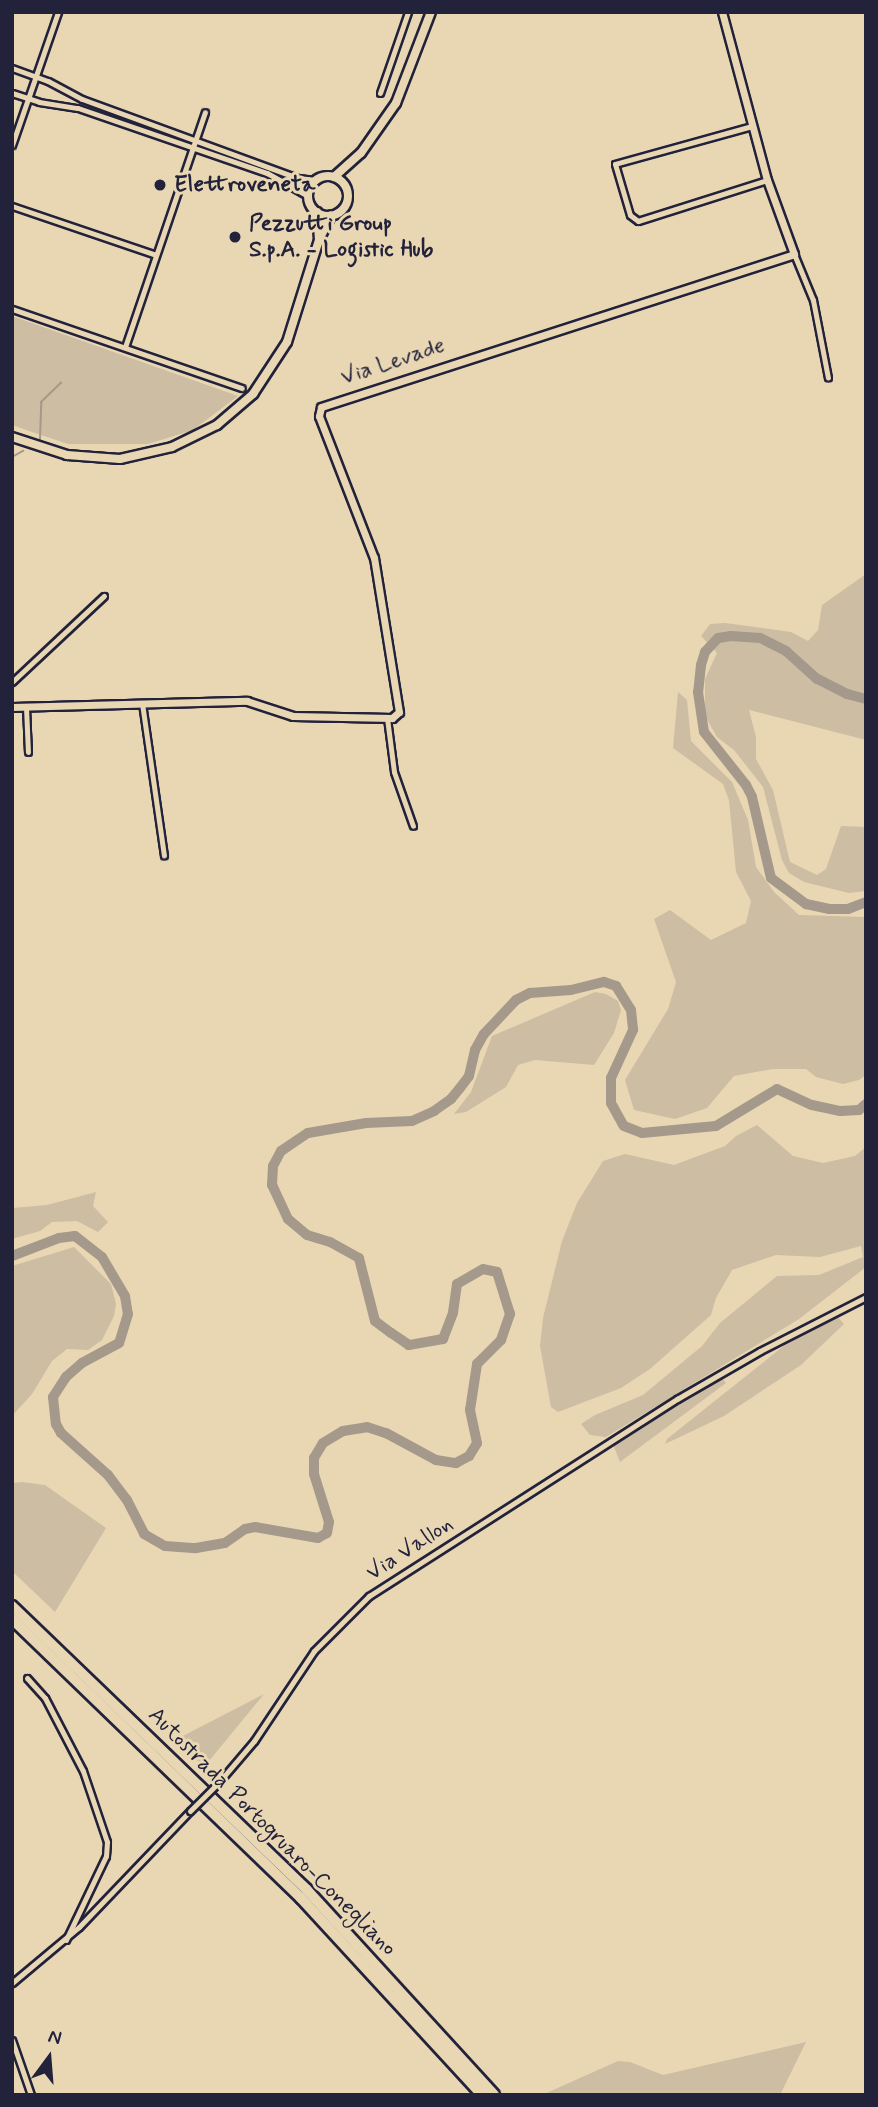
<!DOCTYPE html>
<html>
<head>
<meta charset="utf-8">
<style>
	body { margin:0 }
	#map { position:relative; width:878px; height:2107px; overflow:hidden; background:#e9d7b4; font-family:Mynerve,sans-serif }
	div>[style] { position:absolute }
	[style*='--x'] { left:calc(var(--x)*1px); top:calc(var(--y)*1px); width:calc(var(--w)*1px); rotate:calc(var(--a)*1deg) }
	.green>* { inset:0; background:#ccbda3 }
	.stream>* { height:2px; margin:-1px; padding:0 1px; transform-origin:1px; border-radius:1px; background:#a5998b }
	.river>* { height:10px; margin:-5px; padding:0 5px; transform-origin:5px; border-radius:5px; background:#a5998b }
	.roads { filter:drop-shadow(2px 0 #22223b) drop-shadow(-2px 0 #22223b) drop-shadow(0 2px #22223b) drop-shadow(0 -2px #22223b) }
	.street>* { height:5px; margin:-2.5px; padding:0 2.5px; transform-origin:2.5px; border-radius:2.5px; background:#e9d7b4 }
	.secondary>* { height:7px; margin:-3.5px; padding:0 3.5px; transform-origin:3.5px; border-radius:3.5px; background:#e9d7b4 }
	.primary>* { height:8px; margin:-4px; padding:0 4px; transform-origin:4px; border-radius:4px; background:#e9d7b4 }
	.primary>.ring { margin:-4px; padding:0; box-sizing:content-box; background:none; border:8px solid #e9d7b4; border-radius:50% }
	.highway>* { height:10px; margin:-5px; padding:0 5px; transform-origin:5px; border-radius:5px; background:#e9d7b4 }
	.bridges { filter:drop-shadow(2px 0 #22223b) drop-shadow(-2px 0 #22223b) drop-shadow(0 2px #22223b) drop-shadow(0 -2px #22223b) }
	.street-bridge>* { height:5px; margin:-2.5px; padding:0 2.5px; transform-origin:2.5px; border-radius:2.5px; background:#e9d7b4 }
	.dots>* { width:19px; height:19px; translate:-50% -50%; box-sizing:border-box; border:4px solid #e9d7b4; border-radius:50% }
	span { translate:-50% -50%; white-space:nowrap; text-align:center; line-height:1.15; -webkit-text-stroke:6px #e9d7b4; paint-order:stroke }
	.poi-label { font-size:23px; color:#22223b; font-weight:700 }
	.left { translate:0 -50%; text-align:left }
	.street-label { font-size:23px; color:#22223b }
	.frame { position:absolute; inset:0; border:14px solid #22223b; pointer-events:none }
	.north { position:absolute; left:14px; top:2023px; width:70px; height:70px; -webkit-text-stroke:5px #e9d7b4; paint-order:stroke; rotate:16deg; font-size:19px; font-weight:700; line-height:28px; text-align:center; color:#22223b }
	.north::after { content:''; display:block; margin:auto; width:24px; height:32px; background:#22223b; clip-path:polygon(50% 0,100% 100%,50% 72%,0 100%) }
</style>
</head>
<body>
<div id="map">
	<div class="green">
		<i style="clip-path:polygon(12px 316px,238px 396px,193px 430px,148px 444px,68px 444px,29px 431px,12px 425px)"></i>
		<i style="clip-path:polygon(866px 574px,866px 740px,749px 710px,756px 737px,756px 759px,773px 790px,790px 862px,817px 875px,826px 869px,841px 826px,866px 827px,866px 891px,849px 893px,804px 882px,789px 873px,782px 860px,763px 787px,734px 750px,717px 737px,705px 716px,705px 679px,717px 653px,701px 636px,710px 624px,725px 623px,791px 632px,808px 641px,818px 630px,822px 605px)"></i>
		<i style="clip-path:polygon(678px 692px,687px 700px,691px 741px,732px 782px,748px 820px,756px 867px,774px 892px,799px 915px,866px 917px,866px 1075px,859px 1080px,843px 1084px,816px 1077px,806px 1069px,773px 1069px,734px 1076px,707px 1108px,675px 1119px,634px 1110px,625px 1080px,668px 1009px,676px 982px,654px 919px,670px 910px,711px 940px,746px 923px,751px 901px,736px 872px,729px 800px,723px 784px,673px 748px)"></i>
		<i style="clip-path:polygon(595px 992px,606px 994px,618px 1001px,621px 1010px,614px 1033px,594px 1065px,535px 1060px,518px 1065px,506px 1087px,466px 1112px,454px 1114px,471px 1092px,492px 1036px)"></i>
		<i style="clip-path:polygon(757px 1125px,793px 1156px,823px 1163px,855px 1156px,866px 1147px,866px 1267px,799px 1319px,606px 1437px,590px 1435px,581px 1424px,595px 1415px,643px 1395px,702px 1346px,720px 1323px,777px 1276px,819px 1275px,863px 1257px,861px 1246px,820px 1257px,776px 1255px,732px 1270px,716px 1298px,711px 1315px,650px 1369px,621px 1388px,558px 1412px,551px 1407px,540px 1346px,543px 1318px,562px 1241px,577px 1203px,603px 1161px,625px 1154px,674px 1165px,725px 1146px,736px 1136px)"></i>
		<i style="clip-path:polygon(96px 1192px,93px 1206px,108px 1222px,98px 1232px,77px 1221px,52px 1222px,40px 1231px,12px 1239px,12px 1208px,47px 1205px)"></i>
		<i style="clip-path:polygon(74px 1247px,111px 1284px,116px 1304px,114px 1316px,102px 1340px,88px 1350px,67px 1349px,52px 1361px,32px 1394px,12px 1416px,12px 1266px)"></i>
		<i style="clip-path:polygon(838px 1317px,844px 1324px,801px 1365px,724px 1416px,665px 1444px,667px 1439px,785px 1345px)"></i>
		<i style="clip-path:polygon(721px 1376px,726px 1383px,620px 1462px,613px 1444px)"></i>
		<i style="clip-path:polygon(22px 1482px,45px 1485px,106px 1528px,55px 1612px,12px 1571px,12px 1483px)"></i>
		<i style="clip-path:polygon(264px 1694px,204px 1767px,175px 1740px)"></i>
		<i style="clip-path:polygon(806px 2042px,780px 2095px,542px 2095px,618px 2061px,630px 2062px,663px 2075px)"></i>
	</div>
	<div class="stream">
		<i style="--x:40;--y:439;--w:37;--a:-88"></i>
		<i style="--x:41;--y:402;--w:28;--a:-44"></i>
		<i style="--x:12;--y:457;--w:13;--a:-29"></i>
		<i style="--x:859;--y:1110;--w:7;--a:8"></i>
	</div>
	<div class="river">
		<i style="--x:866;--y:699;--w:20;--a:-165"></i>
		<i style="--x:847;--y:694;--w:34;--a:-153"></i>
		<i style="--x:817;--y:679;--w:42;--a:-137.9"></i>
		<i style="--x:786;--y:651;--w:29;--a:-153"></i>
		<i style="--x:760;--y:638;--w:29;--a:-176"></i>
		<i style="--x:731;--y:636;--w:13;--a:171"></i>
		<i style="--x:718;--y:638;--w:19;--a:133"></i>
		<i style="--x:705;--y:652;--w:14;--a:107"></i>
		<i style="--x:701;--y:665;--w:27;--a:96"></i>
		<i style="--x:698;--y:692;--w:40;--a:81.5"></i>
		<i style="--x:704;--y:732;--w:68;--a:51.6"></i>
		<i style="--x:746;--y:785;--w:13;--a:63"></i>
		<i style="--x:752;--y:797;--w:83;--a:76.8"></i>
		<i style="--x:771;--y:878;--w:44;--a:36.6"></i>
		<i style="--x:806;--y:904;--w:24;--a:12"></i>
		<i style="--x:829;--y:909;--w:19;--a:0"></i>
		<i style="--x:848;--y:909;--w:19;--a:-21"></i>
		<i style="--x:12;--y:1256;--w:50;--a:-21"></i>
		<i style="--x:59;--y:1238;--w:16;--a:-7"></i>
		<i style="--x:75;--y:1236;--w:34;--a:38"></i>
		<i style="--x:102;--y:1257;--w:45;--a:59.5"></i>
		<i style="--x:125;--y:1296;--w:18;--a:81"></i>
		<i style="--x:128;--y:1314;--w:30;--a:107"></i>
		<i style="--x:119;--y:1343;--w:42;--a:151.6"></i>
		<i style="--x:82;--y:1363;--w:21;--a:139"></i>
		<i style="--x:66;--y:1377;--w:24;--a:123"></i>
		<i style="--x:53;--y:1397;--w:27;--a:84"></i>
		<i style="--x:56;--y:1424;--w:10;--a:61"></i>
		<i style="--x:61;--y:1433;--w:63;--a:41.8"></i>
		<i style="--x:108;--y:1475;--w:31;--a:53"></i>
		<i style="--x:127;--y:1500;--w:38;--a:63"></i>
		<i style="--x:144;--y:1534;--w:24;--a:30"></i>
		<i style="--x:165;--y:1546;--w:31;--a:4"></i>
		<i style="--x:196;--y:1548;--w:29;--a:-10"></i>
		<i style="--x:225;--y:1543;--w:24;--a:-35"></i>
		<i style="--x:245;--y:1529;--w:10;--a:-11"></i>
		<i style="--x:255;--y:1527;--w:64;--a:9.9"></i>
		<i style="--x:318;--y:1538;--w:10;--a:-29"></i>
		<i style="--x:327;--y:1533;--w:11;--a:-80"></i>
		<i style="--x:329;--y:1522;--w:50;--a:-107.4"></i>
		<i style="--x:314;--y:1474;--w:16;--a:-90"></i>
		<i style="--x:314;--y:1458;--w:17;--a:-59"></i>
		<i style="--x:323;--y:1443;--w:23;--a:-31"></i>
		<i style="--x:343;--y:1431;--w:24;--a:-9"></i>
		<i style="--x:367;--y:1427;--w:20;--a:18"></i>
		<i style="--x:386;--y:1433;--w:57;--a:28.4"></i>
		<i style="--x:436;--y:1460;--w:20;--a:9"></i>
		<i style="--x:456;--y:1463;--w:15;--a:-28"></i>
		<i style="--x:469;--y:1456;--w:15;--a:-58"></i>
		<i style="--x:477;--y:1443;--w:34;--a:-102"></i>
		<i style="--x:470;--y:1410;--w:47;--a:-81.3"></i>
		<i style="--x:477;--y:1364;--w:34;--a:-45"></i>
		<i style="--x:501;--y:1340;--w:28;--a:-71"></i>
		<i style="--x:510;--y:1314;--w:44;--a:-107.2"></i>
		<i style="--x:497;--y:1272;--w:14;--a:-168"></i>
		<i style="--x:483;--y:1269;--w:30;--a:150"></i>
		<i style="--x:457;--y:1284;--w:29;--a:98"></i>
		<i style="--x:453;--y:1313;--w:28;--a:111"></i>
		<i style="--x:443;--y:1339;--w:35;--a:170"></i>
		<i style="--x:409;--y:1345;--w:22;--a:-146"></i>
		<i style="--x:391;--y:1333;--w:20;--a:-143"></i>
		<i style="--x:375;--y:1321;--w:65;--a:-104.3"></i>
		<i style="--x:359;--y:1258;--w:33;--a:-151"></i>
		<i style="--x:330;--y:1242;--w:24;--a:-163"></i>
		<i style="--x:307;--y:1235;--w:25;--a:-140"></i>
		<i style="--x:288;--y:1219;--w:38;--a:-115"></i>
		<i style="--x:272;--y:1185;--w:19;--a:-87"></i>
		<i style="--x:273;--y:1166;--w:17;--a:-62"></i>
		<i style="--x:281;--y:1151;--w:32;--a:-34"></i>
		<i style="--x:308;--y:1133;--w:59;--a:-9.8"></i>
		<i style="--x:366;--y:1123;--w:46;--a:-2.5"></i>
		<i style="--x:412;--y:1121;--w:24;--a:-24"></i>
		<i style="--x:434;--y:1111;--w:21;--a:-35"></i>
		<i style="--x:451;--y:1099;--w:14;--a:-51"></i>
		<i style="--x:460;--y:1088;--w:15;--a:-53"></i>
		<i style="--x:469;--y:1076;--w:27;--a:-77"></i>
		<i style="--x:475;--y:1050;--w:18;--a:-61"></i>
		<i style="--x:484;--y:1034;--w:47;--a:-46.7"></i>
		<i style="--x:516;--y:1000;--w:16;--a:-27"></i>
		<i style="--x:530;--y:993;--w:41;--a:-4.2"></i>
		<i style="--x:571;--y:990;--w:34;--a:-14"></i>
		<i style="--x:604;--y:982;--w:13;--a:18"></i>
		<i style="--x:616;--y:986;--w:28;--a:58"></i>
		<i style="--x:631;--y:1010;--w:20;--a:84"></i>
		<i style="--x:633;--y:1030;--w:53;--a:114.6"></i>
		<i style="--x:611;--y:1078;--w:25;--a:90"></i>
		<i style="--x:611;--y:1103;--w:26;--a:61"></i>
		<i style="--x:624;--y:1126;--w:19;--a:21"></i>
		<i style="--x:642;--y:1133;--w:74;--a:-5.4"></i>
		<i style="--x:716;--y:1126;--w:71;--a:-31.2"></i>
		<i style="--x:777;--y:1089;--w:38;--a:25"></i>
		<i style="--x:812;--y:1105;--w:29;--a:12"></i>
		<i style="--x:840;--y:1111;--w:19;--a:-3"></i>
		<i style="--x:859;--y:1110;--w:9;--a:-41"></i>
	</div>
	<div class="roads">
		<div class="street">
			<i style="--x:12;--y:68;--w:38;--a:20"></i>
			<i style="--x:48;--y:81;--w:38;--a:28"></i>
			<i style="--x:82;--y:99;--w:230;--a:20.1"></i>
			<i style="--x:298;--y:178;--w:18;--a:6"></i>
			<i style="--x:12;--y:93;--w:28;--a:18"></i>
			<i style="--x:39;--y:102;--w:39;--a:9"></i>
			<i style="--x:78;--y:108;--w:200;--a:19"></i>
			<i style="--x:267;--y:173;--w:47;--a:29.3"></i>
			<i style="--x:380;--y:93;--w:86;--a:-70.9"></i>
			<i style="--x:752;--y:126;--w:142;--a:164.5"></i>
			<i style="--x:615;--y:164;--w:53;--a:73.6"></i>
			<i style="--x:630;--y:215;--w:10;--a:37"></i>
			<i style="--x:638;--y:221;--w:135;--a:-17.6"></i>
			<i style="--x:12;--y:145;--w:141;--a:-70.9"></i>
			<i style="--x:12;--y:206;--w:152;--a:18.8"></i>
			<i style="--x:794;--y:254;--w:50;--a:67.6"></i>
			<i style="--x:813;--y:300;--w:79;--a:79.1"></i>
			<i style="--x:12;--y:309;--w:243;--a:19"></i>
			<i style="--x:125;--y:347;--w:248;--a:-71.2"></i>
			<i style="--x:12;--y:682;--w:126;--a:-43.1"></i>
			<i style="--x:142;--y:703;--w:154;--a:81.8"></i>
			<i style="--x:26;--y:707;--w:45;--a:87.5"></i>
			<i style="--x:387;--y:718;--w:54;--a:82.6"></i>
			<i style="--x:394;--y:772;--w:57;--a:70.6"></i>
			<i style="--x:27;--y:1678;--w:27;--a:48"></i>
			<i style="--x:45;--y:1698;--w:82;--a:62.5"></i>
			<i style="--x:83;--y:1771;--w:75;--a:71.3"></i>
			<i style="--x:107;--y:1842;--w:14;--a:94"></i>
			<i style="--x:106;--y:1856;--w:93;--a:115.5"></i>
			<i style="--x:219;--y:1782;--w:54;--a:-49.5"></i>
			<i style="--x:254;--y:1741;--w:108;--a:-56.3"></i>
			<i style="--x:314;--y:1651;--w:78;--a:-45"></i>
			<i style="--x:369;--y:1596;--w:366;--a:-32.6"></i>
			<i style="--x:677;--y:1399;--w:96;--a:-30"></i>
			<i style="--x:760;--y:1351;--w:119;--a:-27"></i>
			<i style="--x:12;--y:1983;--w:87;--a:-39.9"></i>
			<i style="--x:79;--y:1927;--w:161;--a:-46.3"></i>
			<i style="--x:12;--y:2040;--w:58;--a:70.9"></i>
		</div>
		<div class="secondary">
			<i style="--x:12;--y:707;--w:235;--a:-1.5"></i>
			<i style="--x:247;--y:701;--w:48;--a:18.1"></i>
			<i style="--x:293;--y:716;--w:99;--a:1.2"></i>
			<i style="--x:392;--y:718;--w:9;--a:-41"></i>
			<i style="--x:399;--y:712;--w:156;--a:-99.2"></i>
			<i style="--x:374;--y:558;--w:152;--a:-111.2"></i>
			<i style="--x:319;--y:416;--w:9;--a:-77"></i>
			<i style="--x:321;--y:407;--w:497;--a:-17.9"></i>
			<i style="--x:794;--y:254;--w:79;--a:-110"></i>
			<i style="--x:767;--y:180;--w:174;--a:-105"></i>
		</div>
		<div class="primary">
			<i class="ring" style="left:308px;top:176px;width:32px;height:32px"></i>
			<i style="--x:334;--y:177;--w:36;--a:-42"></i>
			<i style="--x:361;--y:153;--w:61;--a:-55"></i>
			<i style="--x:396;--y:103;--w:97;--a:-69"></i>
			<i style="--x:320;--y:238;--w:25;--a:-64"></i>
			<i style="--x:12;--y:437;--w:58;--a:18.1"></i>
			<i style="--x:67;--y:455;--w:53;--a:4.3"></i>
			<i style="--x:120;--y:459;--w:53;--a:-13"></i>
			<i style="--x:172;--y:447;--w:50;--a:-26.1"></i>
			<i style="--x:217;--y:425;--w:48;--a:-40.7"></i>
			<i style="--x:253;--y:394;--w:62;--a:-56.8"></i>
			<i style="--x:287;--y:342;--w:107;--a:-72.6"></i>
			<i style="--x:319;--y:240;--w:28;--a:-94"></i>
		</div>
		<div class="highway">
			<i style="--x:12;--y:1606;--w:409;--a:43.9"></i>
			<i style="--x:307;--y:1890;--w:277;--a:47.6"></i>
			<i style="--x:12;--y:1619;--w:402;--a:44"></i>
			<i style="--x:301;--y:1898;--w:268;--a:47.4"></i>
		</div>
	</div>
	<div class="bridges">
		<div class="street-bridge">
			<i style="--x:190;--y:1811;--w:41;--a:-45"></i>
		</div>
	</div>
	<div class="dots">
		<i style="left:160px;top:185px;background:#22223b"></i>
		<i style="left:235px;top:237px;background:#22223b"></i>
	</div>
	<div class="poi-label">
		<span class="left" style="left:174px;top:185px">Elettroveneta</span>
		<span class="left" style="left:249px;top:237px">Pezzutti Group<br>S.p.A. - Logistic Hub</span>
	</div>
	<div class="street-label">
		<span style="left:393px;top:362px;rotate:-18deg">Via Levade</span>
		<span style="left:410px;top:1549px;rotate:-33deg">Via Vallon</span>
		<span style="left:272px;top:1832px;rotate:45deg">Autostrada Portogruaro-Conegliano</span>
	</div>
	<div class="frame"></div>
	<div class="north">N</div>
</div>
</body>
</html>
